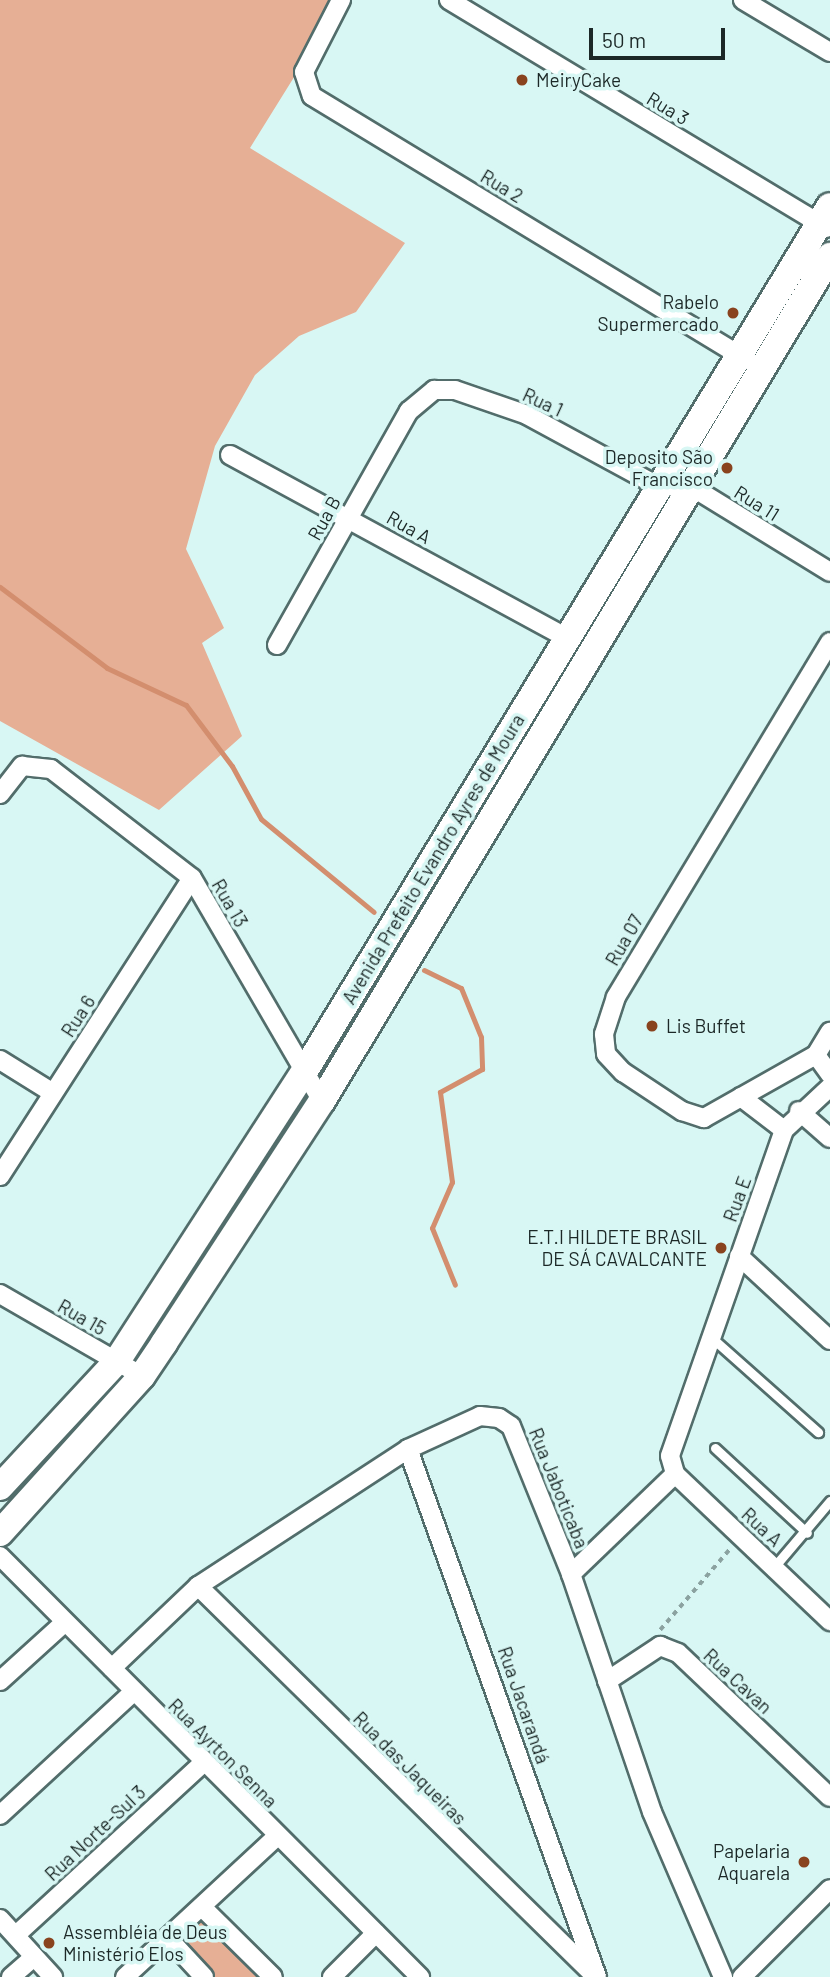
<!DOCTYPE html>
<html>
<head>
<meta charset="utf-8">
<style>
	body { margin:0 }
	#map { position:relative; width:830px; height:1977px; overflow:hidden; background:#d8f7f4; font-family:Barlow,sans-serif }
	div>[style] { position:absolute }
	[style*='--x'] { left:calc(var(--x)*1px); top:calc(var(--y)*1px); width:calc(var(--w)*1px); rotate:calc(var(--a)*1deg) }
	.green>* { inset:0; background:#e6af95 }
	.stream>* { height:5px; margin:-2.5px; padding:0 2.5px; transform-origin:2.5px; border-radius:2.5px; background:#d38e6e }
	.path>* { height:3.5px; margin-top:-1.75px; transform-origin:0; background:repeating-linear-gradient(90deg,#8ba2a0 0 5px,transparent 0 10px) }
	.roads { filter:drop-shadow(2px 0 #526d6b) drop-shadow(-2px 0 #526d6b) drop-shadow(0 2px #526d6b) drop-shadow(0 -2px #526d6b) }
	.lane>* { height:9px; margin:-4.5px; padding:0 4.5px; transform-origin:4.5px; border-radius:4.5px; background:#fff }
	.street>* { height:18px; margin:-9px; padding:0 9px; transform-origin:9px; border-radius:9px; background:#fff }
	.secondary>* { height:26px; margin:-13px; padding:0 13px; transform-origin:13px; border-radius:13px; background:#fff }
	.dots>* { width:19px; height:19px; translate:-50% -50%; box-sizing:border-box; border:4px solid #d8f7f4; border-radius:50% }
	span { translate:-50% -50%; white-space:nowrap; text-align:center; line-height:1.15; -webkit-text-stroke:7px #d8f7f4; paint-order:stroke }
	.poi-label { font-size:19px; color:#1c2827 }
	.left { translate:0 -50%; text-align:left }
	.right { translate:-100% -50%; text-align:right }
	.street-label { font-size:19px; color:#1c2827 }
	.scale { position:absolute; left:589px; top:28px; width:136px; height:32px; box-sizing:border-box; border:4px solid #1c2827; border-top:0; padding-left:9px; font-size:21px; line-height:24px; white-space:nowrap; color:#1c2827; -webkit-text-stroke:5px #d8f7f4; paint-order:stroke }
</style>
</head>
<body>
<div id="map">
	<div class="green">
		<i style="clip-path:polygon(0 0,342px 0,250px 148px,405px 243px,356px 312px,299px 336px,255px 375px,215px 446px,186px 549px,224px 628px,202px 643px,242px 736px,159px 810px,0 721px)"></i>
		<i style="clip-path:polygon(201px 1918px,266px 1977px,213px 1977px,181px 1943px)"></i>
	</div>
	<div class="stream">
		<i style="--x:0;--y:587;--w:134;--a:37.1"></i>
		<i style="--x:107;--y:668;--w:87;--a:25.1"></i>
		<i style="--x:186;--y:705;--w:76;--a:53"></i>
		<i style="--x:232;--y:766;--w:60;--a:61.3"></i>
		<i style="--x:261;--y:819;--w:146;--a:39.5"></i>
		<i style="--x:424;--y:970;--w:41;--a:25.9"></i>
		<i style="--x:461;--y:988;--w:53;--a:67.8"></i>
		<i style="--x:481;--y:1037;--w:32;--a:88"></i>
		<i style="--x:482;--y:1069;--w:48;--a:151.3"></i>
		<i style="--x:440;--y:1092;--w:91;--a:82.4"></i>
		<i style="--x:452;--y:1182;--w:50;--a:113.5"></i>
		<i style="--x:432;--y:1228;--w:61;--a:68"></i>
	</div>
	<div class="path">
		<i style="--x:660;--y:1630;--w:106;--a:-49.2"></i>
	</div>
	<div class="roads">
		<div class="lane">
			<i style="--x:712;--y:1338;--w:142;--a:41.6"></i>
			<i style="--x:715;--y:1448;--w:125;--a:42.7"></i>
			<i style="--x:774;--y:1567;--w:87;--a:-49.7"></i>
		</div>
		<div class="street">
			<i style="--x:341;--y:0;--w:81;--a:117.2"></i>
			<i style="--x:304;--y:72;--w:25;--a:72"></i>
			<i style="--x:312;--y:96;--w:509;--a:31.25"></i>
			<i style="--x:449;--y:0;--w:441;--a:31.1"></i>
			<i style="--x:743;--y:0;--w:101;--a:30.9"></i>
			<i style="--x:230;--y:455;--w:383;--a:28.5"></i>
			<i style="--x:830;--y:642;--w:415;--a:121.1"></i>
			<i style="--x:616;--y:997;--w:39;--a:108"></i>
			<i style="--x:604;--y:1034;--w:20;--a:84"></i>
			<i style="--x:606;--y:1054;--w:25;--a:47"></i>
			<i style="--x:623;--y:1072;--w:71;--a:33.5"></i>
			<i style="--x:682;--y:1111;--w:23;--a:18"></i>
			<i style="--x:704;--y:1118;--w:129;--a:-29.4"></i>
			<i style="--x:816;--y:1055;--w:27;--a:-59"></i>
			<i style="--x:277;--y:645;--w:269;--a:-60.6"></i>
			<i style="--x:409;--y:411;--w:33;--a:-40"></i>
			<i style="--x:434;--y:390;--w:21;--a:0"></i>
			<i style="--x:455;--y:390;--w:76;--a:19.1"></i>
			<i style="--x:527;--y:415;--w:149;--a:28.5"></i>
			<i style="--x:658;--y:486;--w:34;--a:2"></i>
			<i style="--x:692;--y:487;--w:162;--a:31.6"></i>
			<i style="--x:0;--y:794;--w:36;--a:-52"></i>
			<i style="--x:22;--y:766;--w:29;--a:6"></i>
			<i style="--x:51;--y:769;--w:178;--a:37.7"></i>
			<i style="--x:192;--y:878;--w:258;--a:59.8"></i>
			<i style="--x:816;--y:1055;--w:24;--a:54"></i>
			<i style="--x:0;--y:1060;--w:62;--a:31.9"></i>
			<i style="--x:830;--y:1087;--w:63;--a:136.9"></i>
			<i style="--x:784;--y:1130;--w:345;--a:109.3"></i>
			<i style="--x:670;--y:1456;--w:19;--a:74"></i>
			<i style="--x:675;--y:1474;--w:214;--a:43.5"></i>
			<i style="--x:741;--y:1097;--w:54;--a:37.5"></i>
			<i style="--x:799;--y:1111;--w:41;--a:41.1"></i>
			<i style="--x:0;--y:1176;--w:354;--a:-57.2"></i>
			<i style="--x:739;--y:1256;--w:124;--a:42.7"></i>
			<i style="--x:0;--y:1294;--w:164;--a:30"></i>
			<i style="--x:408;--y:1449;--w:561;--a:70.3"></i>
			<i style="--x:0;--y:1556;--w:595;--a:45.07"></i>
			<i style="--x:571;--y:1574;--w:144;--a:-43.9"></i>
			<i style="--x:198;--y:1586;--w:558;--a:44.49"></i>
			<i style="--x:112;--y:1668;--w:119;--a:-43.6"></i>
			<i style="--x:198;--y:1586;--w:251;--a:-33.1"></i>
			<i style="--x:408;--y:1449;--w:79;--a:-24.6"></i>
			<i style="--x:480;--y:1416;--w:19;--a:6"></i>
			<i style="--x:499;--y:1418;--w:14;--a:34"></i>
			<i style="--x:511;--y:1426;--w:160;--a:67.9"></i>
			<i style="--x:571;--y:1574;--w:251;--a:71.2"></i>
			<i style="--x:652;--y:1812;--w:180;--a:66.7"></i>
			<i style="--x:0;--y:1681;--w:86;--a:-42.2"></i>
			<i style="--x:607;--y:1681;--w:64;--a:-33.4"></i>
			<i style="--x:660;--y:1646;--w:19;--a:21"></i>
			<i style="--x:678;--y:1653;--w:209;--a:43.5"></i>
			<i style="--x:0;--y:1815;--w:180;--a:-42.7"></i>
			<i style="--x:203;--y:1908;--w:98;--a:44.6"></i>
			<i style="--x:0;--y:1919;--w:79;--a:47.6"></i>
			<i style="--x:16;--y:1935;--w:255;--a:-42.6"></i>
			<i style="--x:168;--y:1938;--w:53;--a:47.3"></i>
			<i style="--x:11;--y:1977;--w:30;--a:-41"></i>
			<i style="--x:125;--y:1977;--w:207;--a:-42.8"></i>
			<i style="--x:332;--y:1977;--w:62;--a:-45"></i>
			<i style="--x:742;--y:1977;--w:124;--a:-45"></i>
		</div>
		<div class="secondary">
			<i style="--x:0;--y:1487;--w:172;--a:-47.1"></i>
			<i style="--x:117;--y:1361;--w:342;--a:-57.1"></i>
			<i style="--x:303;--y:1074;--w:1015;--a:-58.74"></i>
			<i style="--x:0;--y:1533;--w:212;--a:-47.9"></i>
			<i style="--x:142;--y:1376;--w:40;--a:-56"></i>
			<i style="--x:164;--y:1343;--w:289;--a:-56.9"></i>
			<i style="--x:322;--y:1101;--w:986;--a:-58.99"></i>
		</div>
	</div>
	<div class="dots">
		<i style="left:522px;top:80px;background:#89431e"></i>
		<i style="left:733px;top:313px;background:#89431e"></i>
		<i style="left:727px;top:468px;background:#89431e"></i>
		<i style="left:652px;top:1026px;background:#89431e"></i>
		<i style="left:721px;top:1248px;background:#89431e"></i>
		<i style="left:804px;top:1862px;background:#89431e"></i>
		<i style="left:49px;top:1943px;background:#89431e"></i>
	</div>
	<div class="poi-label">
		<span class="left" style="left:536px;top:80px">MeiryCake</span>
		<span class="right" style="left:719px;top:313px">Rabelo<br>Supermercado</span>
		<span class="right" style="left:713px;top:468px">Deposito São<br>Francisco</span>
		<span class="left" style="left:666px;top:1026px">Lis Buffet</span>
		<span class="right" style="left:707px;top:1248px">E.T.I HILDETE BRASIL<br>DE SÁ CAVALCANTE</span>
		<span class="right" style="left:790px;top:1862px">Papelaria<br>Aquarela</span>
		<span class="left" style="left:63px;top:1943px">Assembléia de Deus<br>Ministério Elos</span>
	</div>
	<div class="street-label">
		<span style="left:668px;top:108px;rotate:31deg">Rua 3</span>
		<span style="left:502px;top:186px;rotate:31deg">Rua 2</span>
		<span style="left:543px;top:402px;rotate:25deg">Rua 1</span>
		<span style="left:757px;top:503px;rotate:32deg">Rua 11</span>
		<span style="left:324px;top:518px;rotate:-61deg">Rua B</span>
		<span style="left:409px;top:527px;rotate:29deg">Rua A</span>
		<span style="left:433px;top:859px;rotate:-59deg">Avenida Prefeito Evandro Ayres de Moura</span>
		<span style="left:230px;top:903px;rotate:60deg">Rua 13</span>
		<span style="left:624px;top:940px;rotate:-60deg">Rua 07</span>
		<span style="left:78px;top:1016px;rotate:-57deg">Rua 6</span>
		<span style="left:737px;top:1199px;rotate:-70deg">Rua E</span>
		<span style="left:82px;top:1317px;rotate:30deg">Rua 15</span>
		<span style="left:559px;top:1488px;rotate:68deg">Rua Jaboticaba</span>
		<span style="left:762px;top:1527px;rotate:43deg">Rua A</span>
		<span style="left:738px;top:1681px;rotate:43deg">Rua Cavan</span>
		<span style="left:524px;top:1705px;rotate:71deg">Rua Jacarandá</span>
		<span style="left:223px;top:1753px;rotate:45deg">Rua Ayrton Senna</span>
		<span style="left:410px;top:1768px;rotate:45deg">Rua das Jaqueiras</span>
		<span style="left:95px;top:1833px;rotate:-43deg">Rua Norte-Sul 3</span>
	</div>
	<div class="scale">50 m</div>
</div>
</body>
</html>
